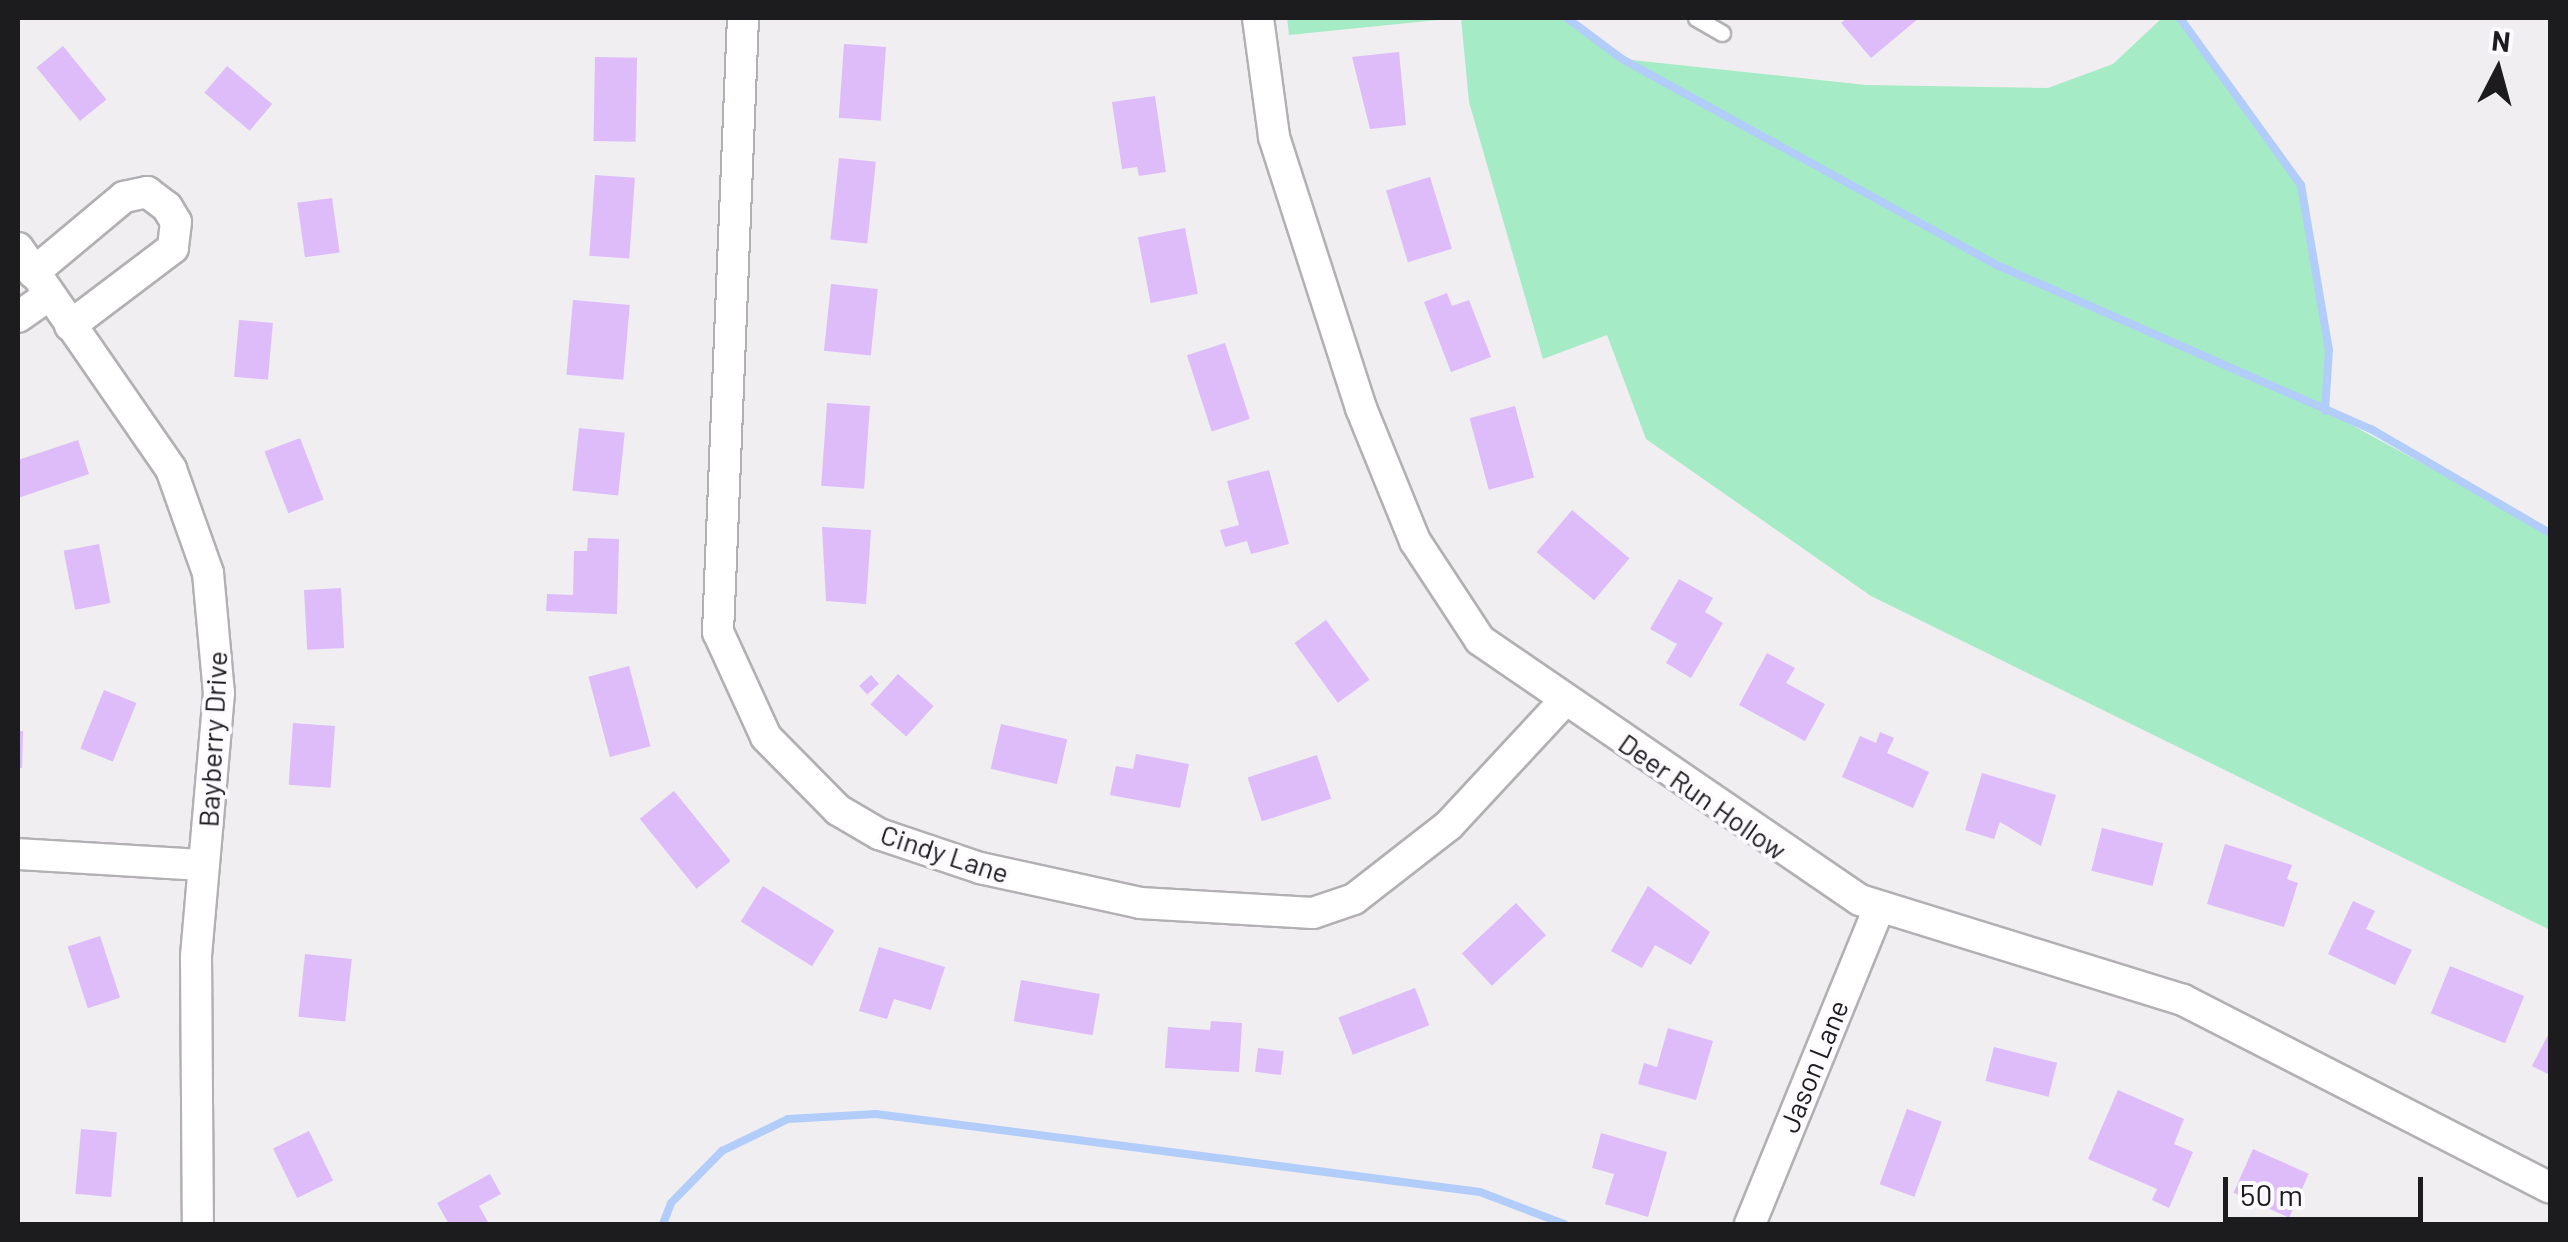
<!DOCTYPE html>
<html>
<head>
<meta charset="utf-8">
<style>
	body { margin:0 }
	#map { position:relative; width:2568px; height:1242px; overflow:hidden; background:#f0eef1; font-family:Barlow,sans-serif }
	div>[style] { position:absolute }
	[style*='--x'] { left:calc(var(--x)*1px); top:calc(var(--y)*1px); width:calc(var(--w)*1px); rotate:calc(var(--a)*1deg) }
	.green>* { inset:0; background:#a5ebc6 }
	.stream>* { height:8px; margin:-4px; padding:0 4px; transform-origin:4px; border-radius:4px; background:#b2cdf9 }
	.building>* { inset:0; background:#ddbcf9; transform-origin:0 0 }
	.roads { filter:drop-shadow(2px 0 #b2b0b3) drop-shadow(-2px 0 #b2b0b3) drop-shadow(0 2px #b2b0b3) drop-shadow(0 -2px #b2b0b3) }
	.lane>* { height:15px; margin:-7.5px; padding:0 7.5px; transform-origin:7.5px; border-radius:7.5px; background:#fff }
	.street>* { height:30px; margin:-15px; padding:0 15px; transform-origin:15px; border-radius:15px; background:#fff }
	span { translate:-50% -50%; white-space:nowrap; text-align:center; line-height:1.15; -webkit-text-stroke:8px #fdfbff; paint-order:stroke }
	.street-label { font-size:28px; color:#1c1b1d }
	.frame { position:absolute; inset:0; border:20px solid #1c1b1d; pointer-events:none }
	.north { position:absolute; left:2448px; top:20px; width:100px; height:100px; -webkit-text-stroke:8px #fdfbff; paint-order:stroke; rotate:6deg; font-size:28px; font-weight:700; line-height:40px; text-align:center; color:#1c1b1d }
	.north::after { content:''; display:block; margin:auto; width:35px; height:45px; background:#1c1b1d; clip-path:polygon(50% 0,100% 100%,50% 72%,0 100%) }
	.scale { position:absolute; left:2223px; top:1177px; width:200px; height:45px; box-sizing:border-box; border:5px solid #1c1b1d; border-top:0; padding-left:12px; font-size:30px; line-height:35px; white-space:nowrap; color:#1c1b1d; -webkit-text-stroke:8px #fdfbff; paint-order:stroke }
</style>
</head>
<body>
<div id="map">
	<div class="green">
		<i style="clip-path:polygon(1287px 18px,1457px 18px,1289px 35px)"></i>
		<i style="clip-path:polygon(1461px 18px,1567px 18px,1622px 59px,1866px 85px,2048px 88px,2113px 64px,2162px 18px,2180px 18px,2301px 185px,2329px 350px,2326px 411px,2550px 533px,2550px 930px,1871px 596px,1646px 439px,1607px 335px,1543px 359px,1469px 102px)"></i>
	</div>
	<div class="stream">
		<i style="--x:1567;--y:18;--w:69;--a:36.7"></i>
		<i style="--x:1622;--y:59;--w:430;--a:28.8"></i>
		<i style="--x:1999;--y:266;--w:406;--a:23.7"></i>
		<i style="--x:2371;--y:429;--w:207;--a:30.2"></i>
		<i style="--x:2180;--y:18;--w:206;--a:54.1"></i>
		<i style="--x:2301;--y:185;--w:167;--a:80.4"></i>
		<i style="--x:2329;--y:350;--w:61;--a:93.8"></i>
		<i style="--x:663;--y:1224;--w:22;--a:-69"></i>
		<i style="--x:671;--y:1203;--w:73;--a:-45.6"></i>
		<i style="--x:722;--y:1151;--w:73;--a:-25.9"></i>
		<i style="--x:788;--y:1119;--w:88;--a:-3.3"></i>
		<i style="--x:876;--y:1114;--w:609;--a:7.36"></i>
		<i style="--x:1480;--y:1192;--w:90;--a:20.9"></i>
	</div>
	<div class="building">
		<i style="clip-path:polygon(1847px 18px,1919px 18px,1871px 58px,1841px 23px)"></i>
		<i style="left:844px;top:44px;width:42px;height:74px;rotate:4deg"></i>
		<i style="left:63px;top:46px;width:69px;height:34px;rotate:51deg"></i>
		<i style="clip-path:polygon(1399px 52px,1406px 125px,1370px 129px,1352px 57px)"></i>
		<i style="left:595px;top:57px;width:42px;height:84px;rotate:1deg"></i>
		<i style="left:227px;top:66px;width:59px;height:35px;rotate:40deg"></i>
		<i style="clip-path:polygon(1155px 96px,1166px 172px,1139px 176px,1137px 167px,1122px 169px,1112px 102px)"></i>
		<i style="left:839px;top:158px;width:37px;height:82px;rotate:6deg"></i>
		<i style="left:595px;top:175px;width:40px;height:81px;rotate:4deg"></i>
		<i style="left:1430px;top:177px;width:75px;height:46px;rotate:73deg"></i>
		<i style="left:332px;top:198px;width:55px;height:35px;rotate:82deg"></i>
		<i style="left:1185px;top:228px;width:67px;height:48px;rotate:79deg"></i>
		<i style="left:831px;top:284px;width:47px;height:67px;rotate:6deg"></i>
		<i style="clip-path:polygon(1447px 293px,1452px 306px,1469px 300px,1491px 357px,1451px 372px,1424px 302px)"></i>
		<i style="left:573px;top:300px;width:57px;height:75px;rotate:5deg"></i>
		<i style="left:239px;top:320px;width:34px;height:57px;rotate:5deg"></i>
		<i style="left:1225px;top:343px;width:80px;height:40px;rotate:72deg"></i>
		<i style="left:827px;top:403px;width:43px;height:83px;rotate:4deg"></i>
		<i style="left:1515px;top:406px;width:74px;height:47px;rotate:75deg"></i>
		<i style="left:579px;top:428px;width:46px;height:63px;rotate:6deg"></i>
		<i style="left:300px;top:438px;width:66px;height:38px;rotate:69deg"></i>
		<i style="clip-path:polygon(78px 440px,89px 474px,18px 498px,18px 460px)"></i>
		<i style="clip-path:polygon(1269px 470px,1289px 544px,1251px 554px,1247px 541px,1225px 547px,1220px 530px,1239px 525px,1227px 481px)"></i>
		<i style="left:1572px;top:510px;width:75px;height:55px;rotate:40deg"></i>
		<i style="clip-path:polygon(822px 527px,871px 530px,866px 604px,826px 601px)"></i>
		<i style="clip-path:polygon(588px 538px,619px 539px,617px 614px,546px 611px,547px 594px,573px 595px,574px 551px,587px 551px)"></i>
		<i style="left:99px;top:544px;width:60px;height:36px;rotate:79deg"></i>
		<i style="clip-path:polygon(1679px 579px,1713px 598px,1705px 612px,1723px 623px,1691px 678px,1666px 663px,1677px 644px,1650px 629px)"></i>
		<i style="left:341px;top:588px;width:60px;height:37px;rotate:87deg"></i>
		<i style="left:1326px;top:620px;width:74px;height:39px;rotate:54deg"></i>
		<i style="clip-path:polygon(1767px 653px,1795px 668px,1786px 683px,1825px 704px,1805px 741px,1739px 705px)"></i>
		<i style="left:629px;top:666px;width:83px;height:42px;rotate:75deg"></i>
		<i style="left:898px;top:674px;width:48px;height:41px;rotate:42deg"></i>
		<i style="left:871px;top:675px;width:12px;height:16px;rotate:48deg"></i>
		<i style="left:104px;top:690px;width:35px;height:63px;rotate:22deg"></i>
		<i style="left:293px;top:723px;width:42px;height:62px;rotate:4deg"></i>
		<i style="left:1001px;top:724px;width:68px;height:46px;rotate:13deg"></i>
		<i style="clip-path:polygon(18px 731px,23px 731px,22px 768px,18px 768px)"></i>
		<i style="clip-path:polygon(1880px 732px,1894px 738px,1887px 753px,1929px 772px,1913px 808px,1842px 777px,1860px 736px,1876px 743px)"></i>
		<i style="clip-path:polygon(1136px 754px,1189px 764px,1180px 808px,1110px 795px,1116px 766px,1133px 769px)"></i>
		<i style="left:1317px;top:755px;width:46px;height:73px;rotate:72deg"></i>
		<i style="clip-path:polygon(1982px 773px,2056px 795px,2041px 846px,2000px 822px,1994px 839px,1965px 830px)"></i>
		<i style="left:674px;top:791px;width:90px;height:44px;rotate:51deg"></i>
		<i style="left:2102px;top:828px;width:63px;height:44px;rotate:14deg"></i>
		<i style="clip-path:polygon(2225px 844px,2292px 865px,2287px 879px,2298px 883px,2284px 927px,2207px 904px)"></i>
		<i style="left:763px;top:886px;width:84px;height:42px;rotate:32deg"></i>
		<i style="clip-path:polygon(1648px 886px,1710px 932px,1691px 965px,1655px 945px,1642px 968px,1611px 951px)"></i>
		<i style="clip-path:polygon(2353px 901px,2375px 911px,2366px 929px,2412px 950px,2395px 985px,2328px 954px)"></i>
		<i style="left:1516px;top:903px;width:44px;height:74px;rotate:47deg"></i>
		<i style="left:100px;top:936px;width:65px;height:34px;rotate:72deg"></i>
		<i style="clip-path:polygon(879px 947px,945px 967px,931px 1010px,894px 999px,887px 1019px,859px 1011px)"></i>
		<i style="left:305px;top:954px;width:47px;height:63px;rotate:6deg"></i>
		<i style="left:2450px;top:966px;width:80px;height:51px;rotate:22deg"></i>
		<i style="left:1021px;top:980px;width:80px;height:42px;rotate:10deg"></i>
		<i style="left:1415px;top:988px;width:40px;height:82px;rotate:69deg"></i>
		<i style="clip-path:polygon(1211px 1021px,1242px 1023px,1239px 1072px,1165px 1068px,1168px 1027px,1210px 1030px)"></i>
		<i style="clip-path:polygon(1668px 1028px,1713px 1041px,1696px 1100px,1638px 1084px,1644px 1063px,1657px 1067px)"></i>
		<i style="clip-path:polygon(2550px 1031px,2550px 1075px,2532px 1066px)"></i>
		<i style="left:1994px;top:1047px;width:65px;height:35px;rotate:14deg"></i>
		<i style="left:1258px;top:1048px;width:26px;height:24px;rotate:7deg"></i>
		<i style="clip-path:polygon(2118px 1090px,2184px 1119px,2174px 1144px,2193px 1152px,2169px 1208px,2152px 1200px,2157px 1189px,2088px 1159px)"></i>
		<i style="left:1907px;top:1109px;width:37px;height:80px;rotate:20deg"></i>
		<i style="left:81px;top:1129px;width:36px;height:65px;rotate:5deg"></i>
		<i style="left:309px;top:1131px;width:55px;height:40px;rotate:64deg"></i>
		<i style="clip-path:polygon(1601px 1133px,1667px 1152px,1648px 1217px,1605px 1204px,1614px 1174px,1592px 1168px)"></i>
		<i style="left:2253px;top:1149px;width:61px;height:48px;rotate:24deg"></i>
		<i style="clip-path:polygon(490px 1174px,501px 1194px,479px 1206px,489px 1224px,449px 1224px,437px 1203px)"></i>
	</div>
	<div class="roads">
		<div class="lane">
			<i style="--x:1696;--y:18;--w:30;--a:30"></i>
		</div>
		<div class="street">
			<i style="--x:743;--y:18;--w:615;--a:92.33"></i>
			<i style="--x:718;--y:632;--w:115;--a:65.4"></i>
			<i style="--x:766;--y:737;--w:103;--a:45.4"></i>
			<i style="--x:838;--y:810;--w:48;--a:30.3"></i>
			<i style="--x:879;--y:834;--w:107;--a:18.6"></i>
			<i style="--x:980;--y:868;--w:164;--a:12.3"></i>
			<i style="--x:1140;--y:903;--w:173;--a:3.3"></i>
			<i style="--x:1313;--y:913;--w:43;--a:-18.9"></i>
			<i style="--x:1354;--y:899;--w:120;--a:-37.9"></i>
			<i style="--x:1449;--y:825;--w:171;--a:-47.1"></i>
			<i style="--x:1258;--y:18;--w:120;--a:82.3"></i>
			<i style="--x:1274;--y:137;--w:285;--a:72.2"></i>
			<i style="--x:1361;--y:408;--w:144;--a:67.9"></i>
			<i style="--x:1415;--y:541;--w:118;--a:56.7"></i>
			<i style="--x:1480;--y:640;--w:460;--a:34.4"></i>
			<i style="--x:1860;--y:900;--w:338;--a:17.2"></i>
			<i style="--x:2183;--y:1000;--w:412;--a:27.1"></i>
			<i style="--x:18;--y:248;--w:269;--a:55.3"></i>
			<i style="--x:171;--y:469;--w:110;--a:70.4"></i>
			<i style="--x:208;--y:573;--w:121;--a:84.8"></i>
			<i style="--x:219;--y:693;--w:264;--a:95"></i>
			<i style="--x:196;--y:956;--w:268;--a:89.6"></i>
			<i style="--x:33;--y:273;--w:119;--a:-39.9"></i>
			<i style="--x:124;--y:197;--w:24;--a:-12"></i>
			<i style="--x:147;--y:192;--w:25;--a:37"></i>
			<i style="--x:167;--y:207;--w:17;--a:59"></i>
			<i style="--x:176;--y:222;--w:26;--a:97"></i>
			<i style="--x:173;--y:248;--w:129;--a:142.9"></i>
			<i style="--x:18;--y:317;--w:37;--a:-35"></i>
			<i style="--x:18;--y:854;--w:186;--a:3.4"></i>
			<i style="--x:1750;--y:1224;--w:341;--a:-67.8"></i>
		</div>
	</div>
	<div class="street-label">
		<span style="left:212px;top:739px;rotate:-87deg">Bayberry Drive</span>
		<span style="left:1703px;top:796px;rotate:35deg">Deer Run Hollow</span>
		<span style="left:945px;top:853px;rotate:18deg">Cindy Lane</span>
		<span style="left:1813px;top:1066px;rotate:-68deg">Jason Lane</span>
	</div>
	<div class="frame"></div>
	<div class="north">N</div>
	<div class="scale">50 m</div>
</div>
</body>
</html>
